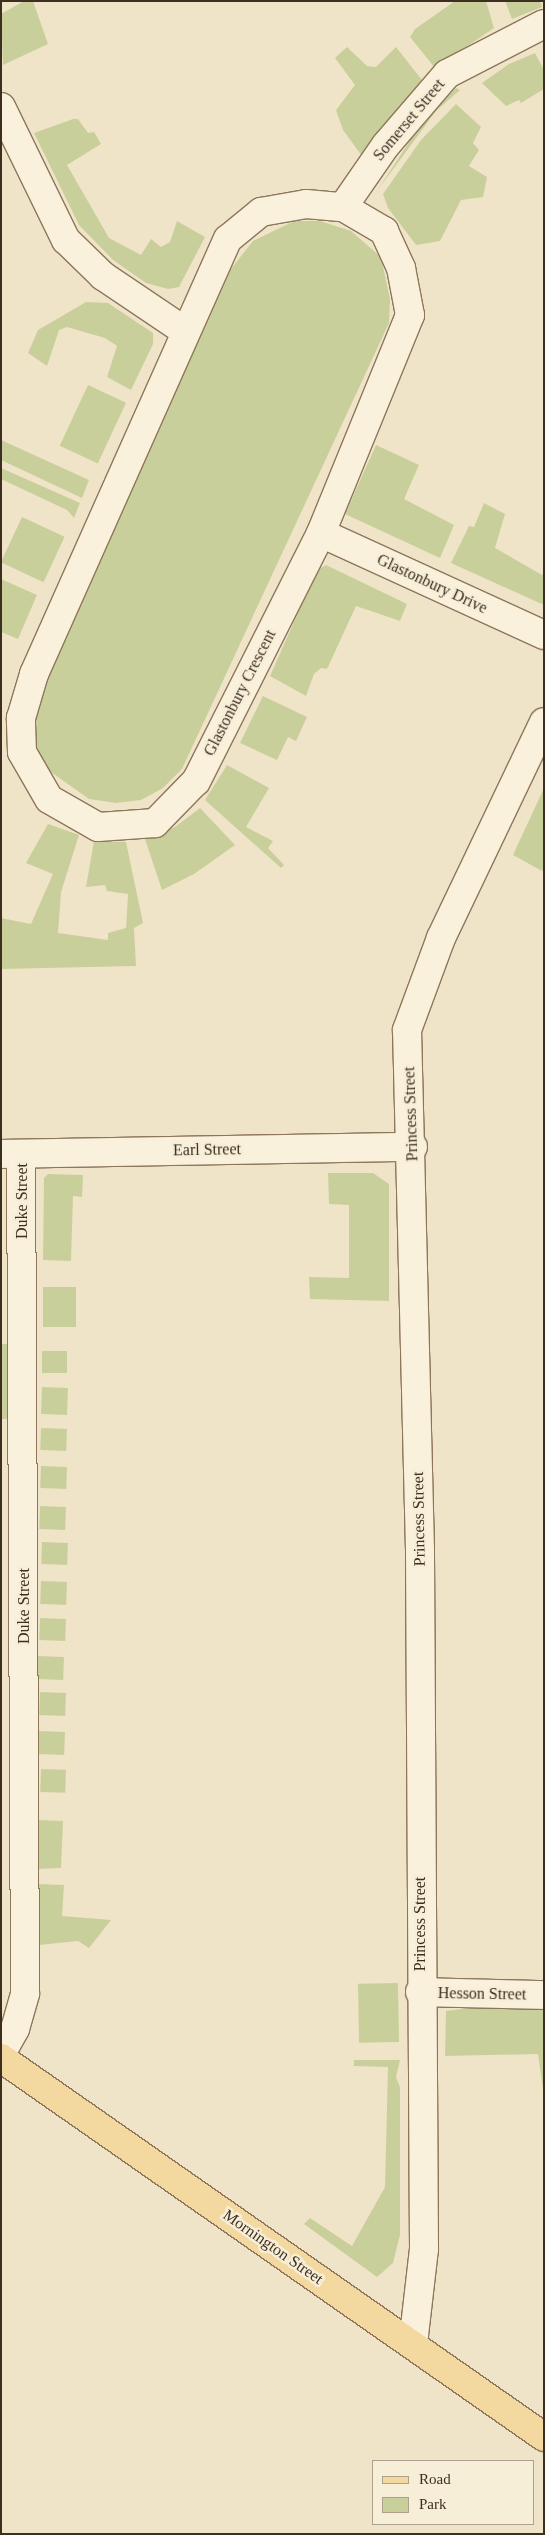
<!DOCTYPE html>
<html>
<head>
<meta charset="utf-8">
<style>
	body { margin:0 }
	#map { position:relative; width:545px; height:2535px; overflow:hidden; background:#f0e4c8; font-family:Georgia,serif }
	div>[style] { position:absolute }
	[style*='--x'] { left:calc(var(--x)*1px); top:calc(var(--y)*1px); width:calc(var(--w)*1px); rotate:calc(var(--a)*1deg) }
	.green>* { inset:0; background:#c9cf9b; transform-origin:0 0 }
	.roads { filter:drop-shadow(1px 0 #8d765c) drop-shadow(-1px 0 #8d765c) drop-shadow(0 1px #8d765c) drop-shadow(0 -1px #8d765c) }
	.minor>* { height:28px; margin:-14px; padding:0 14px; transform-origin:14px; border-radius:14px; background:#faf1dc }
	.major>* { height:28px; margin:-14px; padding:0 14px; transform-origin:14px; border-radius:14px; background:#f3d9a0 }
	span { translate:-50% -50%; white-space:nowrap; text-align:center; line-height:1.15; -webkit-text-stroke:5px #f7eed8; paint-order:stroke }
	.street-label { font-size:16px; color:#3d2e20 }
	.frame { position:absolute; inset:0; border:2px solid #3d2e20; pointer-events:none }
	.legend { position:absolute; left:372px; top:2460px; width:162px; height:65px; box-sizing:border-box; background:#f7eed8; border:1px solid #ada18e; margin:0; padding:6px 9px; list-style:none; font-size:15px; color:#3d2e20 }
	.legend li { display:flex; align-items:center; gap:10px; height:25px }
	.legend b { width:25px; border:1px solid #ada18e }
</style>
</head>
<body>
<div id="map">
	<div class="green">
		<i style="clip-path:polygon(24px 1px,33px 1px,48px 44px,3px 65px,1px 14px)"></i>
		<i style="clip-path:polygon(455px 1px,486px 1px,494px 28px,435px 68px,410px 37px,415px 29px)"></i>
		<i style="clip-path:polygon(505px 1px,540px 1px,542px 7px,512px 19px)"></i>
		<i style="clip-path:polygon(347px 47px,367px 66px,376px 67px,396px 47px,422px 80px,362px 156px,343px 130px,336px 110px,355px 85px,335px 58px)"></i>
		<i style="clip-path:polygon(535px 53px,544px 70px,544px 89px,521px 103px,519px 100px,506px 106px,482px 83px,509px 64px)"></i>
		<i style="clip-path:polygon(456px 88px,460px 90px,436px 111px,377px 191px,419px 127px)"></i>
		<i style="clip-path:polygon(456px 104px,481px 127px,473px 143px,479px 150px,469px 166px,487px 177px,483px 197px,461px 200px,440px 241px,416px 245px,388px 208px,383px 194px,421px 140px)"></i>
		<i style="clip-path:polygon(73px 119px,78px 119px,88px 133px,94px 132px,101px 144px,67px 165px,109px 238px,141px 255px,151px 239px,161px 247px,170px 242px,177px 221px,205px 237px,179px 287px,168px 289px,146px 283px,113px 260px,79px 225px,34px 133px)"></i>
		<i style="clip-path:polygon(294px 221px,320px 221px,351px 231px,381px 257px,390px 299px,389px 323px,182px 769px,163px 788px,141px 800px,116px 803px,89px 799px,48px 770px,33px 741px,31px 723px,47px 667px,230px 270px,253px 241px)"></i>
		<i style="clip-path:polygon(86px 302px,108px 303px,153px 333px,153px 344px,131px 390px,107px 377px,117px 346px,105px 338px,67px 327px,59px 330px,47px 366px,28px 353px,38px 330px)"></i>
		<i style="left:88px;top:385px;width:42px;height:67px;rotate:25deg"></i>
		<i style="clip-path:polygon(1px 440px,89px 480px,82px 498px,1px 460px)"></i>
		<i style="clip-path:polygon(376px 445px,419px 465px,404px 499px,454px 525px,440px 558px,345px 514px)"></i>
		<i style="clip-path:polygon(1px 468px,80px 503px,74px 518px,67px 510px,1px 479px)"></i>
		<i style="clip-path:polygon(484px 503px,505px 514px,495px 548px,542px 575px,544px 571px,544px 605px,451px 563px,469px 526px,474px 527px)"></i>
		<i style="left:22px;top:517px;width:47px;height:50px;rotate:25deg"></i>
		<i style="clip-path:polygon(326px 565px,407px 604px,400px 621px,356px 606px,327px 669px,321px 668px,314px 674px,306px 696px,270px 676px,317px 570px)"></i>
		<i style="clip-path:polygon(1px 579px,37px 595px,18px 639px,1px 632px)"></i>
		<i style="clip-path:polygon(263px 696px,307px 717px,296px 741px,288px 737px,277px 760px,240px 743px)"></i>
		<i style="clip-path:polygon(227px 765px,269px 788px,246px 827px,273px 841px,268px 848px,284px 865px,281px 868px,205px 800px)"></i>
		<i style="clip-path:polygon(544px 788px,544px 867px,542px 871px,513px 855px)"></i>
		<i style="clip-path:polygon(200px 808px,235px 845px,194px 874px,162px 890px,145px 839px,175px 827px)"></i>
		<i style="clip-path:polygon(48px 824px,79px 835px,61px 892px,58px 933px,108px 940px,108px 933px,126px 928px,128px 894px,107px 891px,105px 885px,86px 887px,94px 841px,126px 842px,143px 923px,134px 928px,136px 966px,1px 969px,1px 918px,31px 924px,53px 874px,26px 863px)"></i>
		<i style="clip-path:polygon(328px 1173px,373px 1173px,389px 1184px,389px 1301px,310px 1299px,309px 1277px,349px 1278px,349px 1205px,329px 1204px)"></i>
		<i style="clip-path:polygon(48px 1174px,83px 1175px,82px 1197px,73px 1196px,71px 1261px,43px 1260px,44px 1178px)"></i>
		<i style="left:76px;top:1287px;width:40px;height:33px;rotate:90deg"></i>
		<i style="left:1px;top:1344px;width:8px;height:75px"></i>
		<i style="left:42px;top:1351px;width:25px;height:22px"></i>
		<i style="left:42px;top:1387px;width:26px;height:27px;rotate:2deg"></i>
		<i style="left:41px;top:1428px;width:26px;height:22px;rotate:2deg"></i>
		<i style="left:41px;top:1466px;width:26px;height:22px;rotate:2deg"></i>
		<i style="left:40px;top:1506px;width:26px;height:23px;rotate:2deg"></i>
		<i style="left:42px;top:1542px;width:26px;height:22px;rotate:2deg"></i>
		<i style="left:41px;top:1581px;width:26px;height:23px;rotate:2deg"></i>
		<i style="left:40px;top:1618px;width:26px;height:22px;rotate:2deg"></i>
		<i style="left:38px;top:1656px;width:26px;height:23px;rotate:2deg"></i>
		<i style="left:40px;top:1692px;width:26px;height:23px;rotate:2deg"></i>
		<i style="left:39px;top:1731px;width:26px;height:23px;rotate:2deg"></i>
		<i style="left:41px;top:1769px;width:25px;height:23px;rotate:2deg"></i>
		<i style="clip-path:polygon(37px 1820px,63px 1821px,61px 1868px,38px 1869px)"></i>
		<i style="clip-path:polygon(38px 1884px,64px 1885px,62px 1916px,111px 1920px,89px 1948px,78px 1941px,39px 1945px)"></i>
		<i style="left:398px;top:1983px;width:59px;height:40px;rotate:89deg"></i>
		<i style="clip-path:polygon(483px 2006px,544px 2007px,544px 2096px,538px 2054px,445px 2056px,446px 2011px)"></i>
		<i style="clip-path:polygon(354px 2060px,400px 2060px,396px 2077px,400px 2087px,400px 2235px,393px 2263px,377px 2277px,304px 2224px,310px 2218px,352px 2246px,385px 2187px,388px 2067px,354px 2066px)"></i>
	</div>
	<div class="roads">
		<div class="minor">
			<i style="--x:1;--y:107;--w:148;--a:64"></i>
			<i style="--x:66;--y:240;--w:52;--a:44.2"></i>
			<i style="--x:103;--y:276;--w:99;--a:33.9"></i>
			<i style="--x:306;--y:204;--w:37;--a:5"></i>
			<i style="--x:343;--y:207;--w:48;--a:30.3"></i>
			<i style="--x:384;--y:231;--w:41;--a:65.3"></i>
			<i style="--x:401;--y:268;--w:48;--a:79.2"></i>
			<i style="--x:410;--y:315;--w:235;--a:112.2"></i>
			<i style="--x:321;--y:533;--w:278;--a:116.7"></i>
			<i style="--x:196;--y:781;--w:59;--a:134.3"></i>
			<i style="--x:155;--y:823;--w:57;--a:176"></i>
			<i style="--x:98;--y:827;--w:56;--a:-150.3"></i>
			<i style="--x:49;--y:799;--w:54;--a:-119.9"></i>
			<i style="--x:22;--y:752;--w:34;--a:-92"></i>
			<i style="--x:21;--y:718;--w:46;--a:-73.5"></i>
			<i style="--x:34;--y:674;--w:476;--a:-66"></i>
			<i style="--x:228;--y:239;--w:43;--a:-39.3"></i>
			<i style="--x:261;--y:212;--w:46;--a:-10.1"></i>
			<i style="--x:343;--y:207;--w:75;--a:-55.3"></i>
			<i style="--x:386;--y:145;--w:94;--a:-49.3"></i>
			<i style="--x:447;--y:74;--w:109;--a:-27.3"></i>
			<i style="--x:321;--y:533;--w:245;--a:24.6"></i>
			<i style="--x:1;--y:1154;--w:412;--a:-1"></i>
			<i style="--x:420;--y:1992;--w:124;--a:1.4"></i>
			<i style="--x:1;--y:2054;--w:29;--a:-61"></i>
			<i style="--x:15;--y:2029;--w:37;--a:-74"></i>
			<i style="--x:25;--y:1993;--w:839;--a:-90.27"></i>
			<i style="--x:413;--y:2344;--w:96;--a:-83.4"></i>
			<i style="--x:424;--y:2249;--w:699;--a:-90.33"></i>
			<i style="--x:420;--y:1550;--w:520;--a:-91.43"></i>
			<i style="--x:407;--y:1030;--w:98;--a:-69.7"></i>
			<i style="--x:441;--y:938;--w:239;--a:-64.5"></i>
		</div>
		<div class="major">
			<i style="--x:1;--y:2058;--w:662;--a:34.91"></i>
		</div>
	</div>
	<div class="street-label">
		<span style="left:409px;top:120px;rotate:-50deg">Somerset Street</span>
		<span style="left:432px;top:584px;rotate:25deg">Glastonbury Drive</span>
		<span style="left:240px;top:693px;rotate:-63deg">Glastonbury Crescent</span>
		<span style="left:411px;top:1114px;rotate:-92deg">Princess Street</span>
		<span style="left:207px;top:1150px;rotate:-1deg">Earl Street</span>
		<span style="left:22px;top:1201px;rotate:-90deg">Duke Street</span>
		<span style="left:419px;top:1519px;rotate:-91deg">Princess Street</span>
		<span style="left:24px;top:1606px;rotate:-90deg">Duke Street</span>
		<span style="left:420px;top:1924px;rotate:-90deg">Princess Street</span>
		<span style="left:482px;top:1994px;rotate:1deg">Hesson Street</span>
		<span style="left:273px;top:2247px;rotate:35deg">Mornington Street</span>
	</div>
	<div class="frame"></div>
	<ul class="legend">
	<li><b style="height:6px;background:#f3d9a0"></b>Road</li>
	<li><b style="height:14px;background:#c9cf9b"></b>Park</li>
	</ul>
</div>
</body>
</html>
